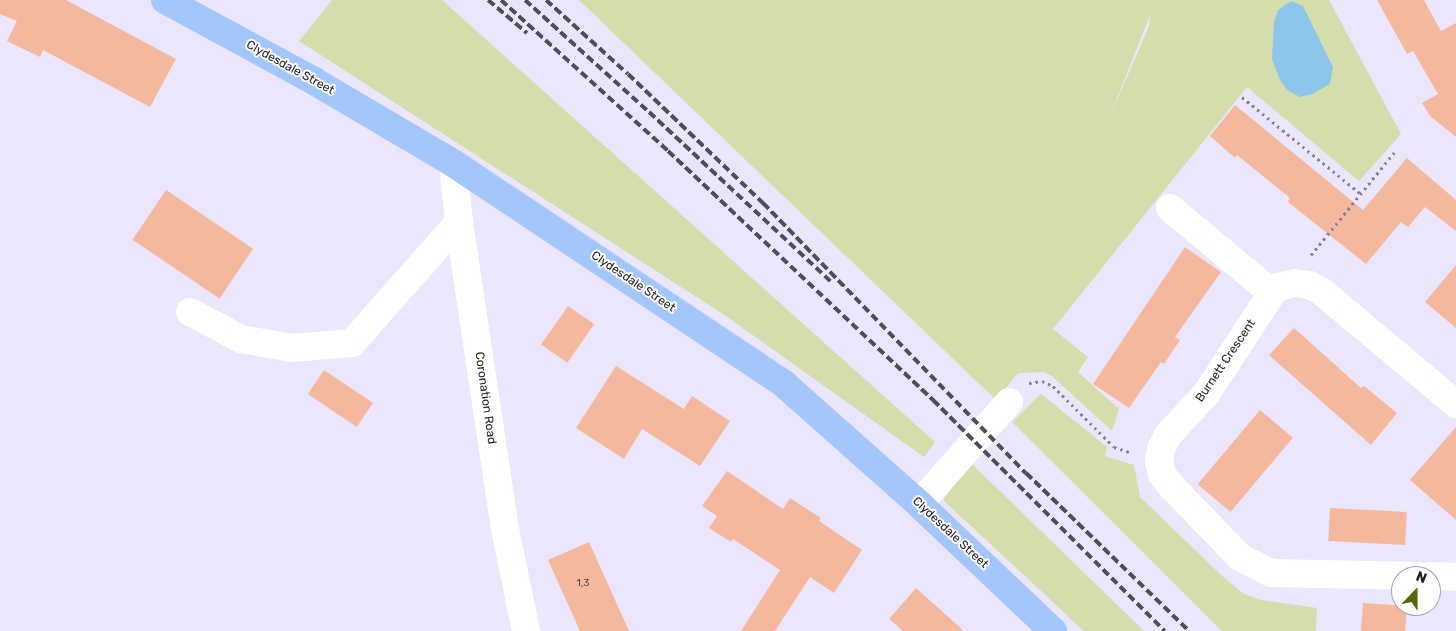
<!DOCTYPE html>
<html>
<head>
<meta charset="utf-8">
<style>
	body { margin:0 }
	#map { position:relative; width:1456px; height:631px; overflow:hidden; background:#ece6fd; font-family:Rubik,sans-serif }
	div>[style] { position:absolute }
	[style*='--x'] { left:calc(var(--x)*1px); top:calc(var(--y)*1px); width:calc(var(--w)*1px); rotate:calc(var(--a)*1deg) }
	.green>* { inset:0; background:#d4ddab }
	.water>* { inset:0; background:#8ec6ea }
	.building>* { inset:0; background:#f4b89f; transform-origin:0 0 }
	.path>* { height:3px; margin-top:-1.5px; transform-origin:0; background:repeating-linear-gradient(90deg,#858191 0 2.5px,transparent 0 6.5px) }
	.minor>* { height:28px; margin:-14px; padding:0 14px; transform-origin:14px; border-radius:14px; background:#fff }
	.major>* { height:28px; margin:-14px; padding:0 14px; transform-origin:14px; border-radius:14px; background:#a4c7fb }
	.rail>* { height:4px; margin-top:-2px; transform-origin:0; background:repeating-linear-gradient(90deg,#504c59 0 8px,transparent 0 12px) }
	span { translate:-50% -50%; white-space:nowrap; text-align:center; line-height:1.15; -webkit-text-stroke:4px #fff; paint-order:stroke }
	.number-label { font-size:10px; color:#534243 }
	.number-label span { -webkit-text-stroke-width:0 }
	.street-label { font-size:12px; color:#1d1a24 }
	.north { position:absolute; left:1391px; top:566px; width:50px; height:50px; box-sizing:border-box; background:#fff; border:1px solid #a5a3a7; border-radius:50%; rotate:22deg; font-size:14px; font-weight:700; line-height:20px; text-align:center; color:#1d1a24 }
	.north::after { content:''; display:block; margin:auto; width:18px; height:22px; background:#58650a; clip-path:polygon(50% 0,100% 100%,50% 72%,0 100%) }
</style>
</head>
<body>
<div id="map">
	<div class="green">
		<i style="clip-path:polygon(332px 0,442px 0,935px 442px,924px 457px,726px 316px,299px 41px)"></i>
		<i style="clip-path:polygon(evenodd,579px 0,1329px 0,1401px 134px,1359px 181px,1247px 87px,1053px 329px,1088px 357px,1078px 372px,1119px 409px,1112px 431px,1052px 376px,1044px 372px,1018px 373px,996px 400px,579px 0,1150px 15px,1149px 26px,1108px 121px,1150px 15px)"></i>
		<i style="clip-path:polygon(1041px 394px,1107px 447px,1105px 456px,1134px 465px,1140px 497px,1221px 575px,1244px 594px,1261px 600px,1317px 608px,1316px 631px,1222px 631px,1012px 422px)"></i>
		<i style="clip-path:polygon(971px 463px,1144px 631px,1084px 631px,943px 500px)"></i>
	</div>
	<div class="water">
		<i style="clip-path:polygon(1291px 1px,1303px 6px,1333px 67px,1330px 84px,1312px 94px,1300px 97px,1287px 90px,1280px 80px,1272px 59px,1274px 22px,1278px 10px)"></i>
	</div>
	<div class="building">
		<i style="clip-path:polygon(0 0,66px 0,176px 59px,150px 107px,43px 50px,40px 57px,7px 41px,17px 21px,0 14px)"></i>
		<i style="clip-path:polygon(1377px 0,1424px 0,1441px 31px,1456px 23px,1456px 137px,1430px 116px,1422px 103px,1438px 94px,1413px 51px,1407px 54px)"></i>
		<i style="clip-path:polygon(1235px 105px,1363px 210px,1407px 158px,1456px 200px,1456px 231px,1425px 207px,1408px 227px,1401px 222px,1366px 264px,1288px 202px,1290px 198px,1237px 155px,1235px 158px,1210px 136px)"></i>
		<i style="left:166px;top:190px;width:105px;height:60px;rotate:34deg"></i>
		<i style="clip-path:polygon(1185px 247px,1221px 272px,1175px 337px,1180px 340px,1164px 364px,1161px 362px,1129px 408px,1093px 384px)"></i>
		<i style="clip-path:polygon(1456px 265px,1456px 328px,1425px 302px)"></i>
		<i style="left:568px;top:306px;width:32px;height:47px;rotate:35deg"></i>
		<i style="clip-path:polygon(1294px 328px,1361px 388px,1364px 386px,1397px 413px,1371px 445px,1269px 355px)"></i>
		<i style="clip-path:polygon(616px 366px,684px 409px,692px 396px,730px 421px,700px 466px,642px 429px,624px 459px,576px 428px)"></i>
		<i style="left:324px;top:370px;width:59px;height:29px;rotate:34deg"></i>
		<i style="left:1260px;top:410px;width:43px;height:97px;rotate:40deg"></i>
		<i style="clip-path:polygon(1456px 427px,1456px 520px,1410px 480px)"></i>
		<i style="clip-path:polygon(727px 471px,783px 509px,790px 498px,821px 518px,819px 521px,862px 550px,834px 593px,810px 577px,775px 631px,741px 631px,780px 570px,733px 539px,731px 542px,709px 528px,717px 516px,702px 506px)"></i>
		<i style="left:1330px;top:508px;width:77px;height:33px;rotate:3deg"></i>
		<i style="clip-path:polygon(589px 542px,629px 631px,580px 631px,548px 560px)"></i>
		<i style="clip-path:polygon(916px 588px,964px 631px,903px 631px,889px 619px)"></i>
		<i style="left:1363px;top:603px;width:44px;height:28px;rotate:4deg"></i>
	</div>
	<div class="path">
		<i style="--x:1242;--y:97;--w:154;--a:39.2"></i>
		<i style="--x:1311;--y:255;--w:132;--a:-50.9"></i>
		<i style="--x:1029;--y:383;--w:13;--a:-9"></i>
		<i style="--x:1042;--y:381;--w:12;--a:24"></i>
		<i style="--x:1053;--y:386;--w:86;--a:45"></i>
		<i style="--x:1114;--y:447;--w:19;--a:18"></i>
	</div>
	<div class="minor">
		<i style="--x:453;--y:163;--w:59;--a:84.2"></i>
		<i style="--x:459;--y:222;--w:305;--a:81.5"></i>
		<i style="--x:504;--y:524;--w:109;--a:78.4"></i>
		<i style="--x:1170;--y:208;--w:133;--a:39.8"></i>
		<i style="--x:190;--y:312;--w:58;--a:27.9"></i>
		<i style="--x:241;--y:339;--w:52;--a:10"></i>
		<i style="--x:292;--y:348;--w:60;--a:-4.8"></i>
		<i style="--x:352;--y:343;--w:162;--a:-48.5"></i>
		<i style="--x:919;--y:504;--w:136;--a:-48.6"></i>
		<i style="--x:1419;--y:576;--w:148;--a:-178.8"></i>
		<i style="--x:1271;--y:573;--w:35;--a:-153"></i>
		<i style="--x:1240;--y:557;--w:99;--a:-134.2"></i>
		<i style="--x:1171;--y:486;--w:15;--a:-127"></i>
		<i style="--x:1162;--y:474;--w:12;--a:-104"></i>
		<i style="--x:1159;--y:462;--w:13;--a:-81"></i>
		<i style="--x:1161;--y:449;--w:16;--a:-63"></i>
		<i style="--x:1168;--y:435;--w:56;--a:-47.2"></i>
		<i style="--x:1206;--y:394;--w:121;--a:-56.8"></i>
		<i style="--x:1272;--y:293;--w:8;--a:-45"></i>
		<i style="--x:1278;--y:287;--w:17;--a:-13"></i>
		<i style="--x:1295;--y:283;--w:15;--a:8"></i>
		<i style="--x:1310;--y:285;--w:13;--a:29"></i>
		<i style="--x:1321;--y:291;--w:176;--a:39.9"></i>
		<i style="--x:1431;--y:576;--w:24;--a:2"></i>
	</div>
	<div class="major">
		<i style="--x:165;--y:0;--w:170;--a:28.5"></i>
		<i style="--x:314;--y:81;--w:161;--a:30.5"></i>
		<i style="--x:453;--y:163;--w:398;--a:33.7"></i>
		<i style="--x:784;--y:384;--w:181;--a:41.6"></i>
		<i style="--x:919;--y:504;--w:185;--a:43.5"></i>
	</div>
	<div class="rail">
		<i style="--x:488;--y:0;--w:51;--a:40.2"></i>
		<i style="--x:501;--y:0;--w:225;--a:42.1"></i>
		<i style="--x:668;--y:151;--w:364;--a:43.2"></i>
		<i style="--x:933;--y:400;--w:327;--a:44.9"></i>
		<i style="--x:525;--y:0;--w:167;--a:42.1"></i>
		<i style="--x:649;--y:112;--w:248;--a:43"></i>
		<i style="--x:546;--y:0;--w:110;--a:42.1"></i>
		<i style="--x:628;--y:74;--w:187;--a:43.7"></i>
		<i style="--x:763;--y:203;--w:377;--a:45.8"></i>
		<i style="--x:1026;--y:473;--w:227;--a:44.1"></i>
	</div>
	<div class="number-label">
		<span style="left:583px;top:584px">1,3</span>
	</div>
	<div class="street-label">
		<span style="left:290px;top:68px;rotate:29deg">Clydesdale Street</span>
		<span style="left:633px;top:282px;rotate:34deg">Clydesdale Street</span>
		<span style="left:1226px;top:361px;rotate:-56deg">Burnett Crescent</span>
		<span style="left:485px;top:398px;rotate:82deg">Coronation Road</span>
		<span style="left:950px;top:533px;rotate:43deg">Clydesdale Street</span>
	</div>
	<div class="north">N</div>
</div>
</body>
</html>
